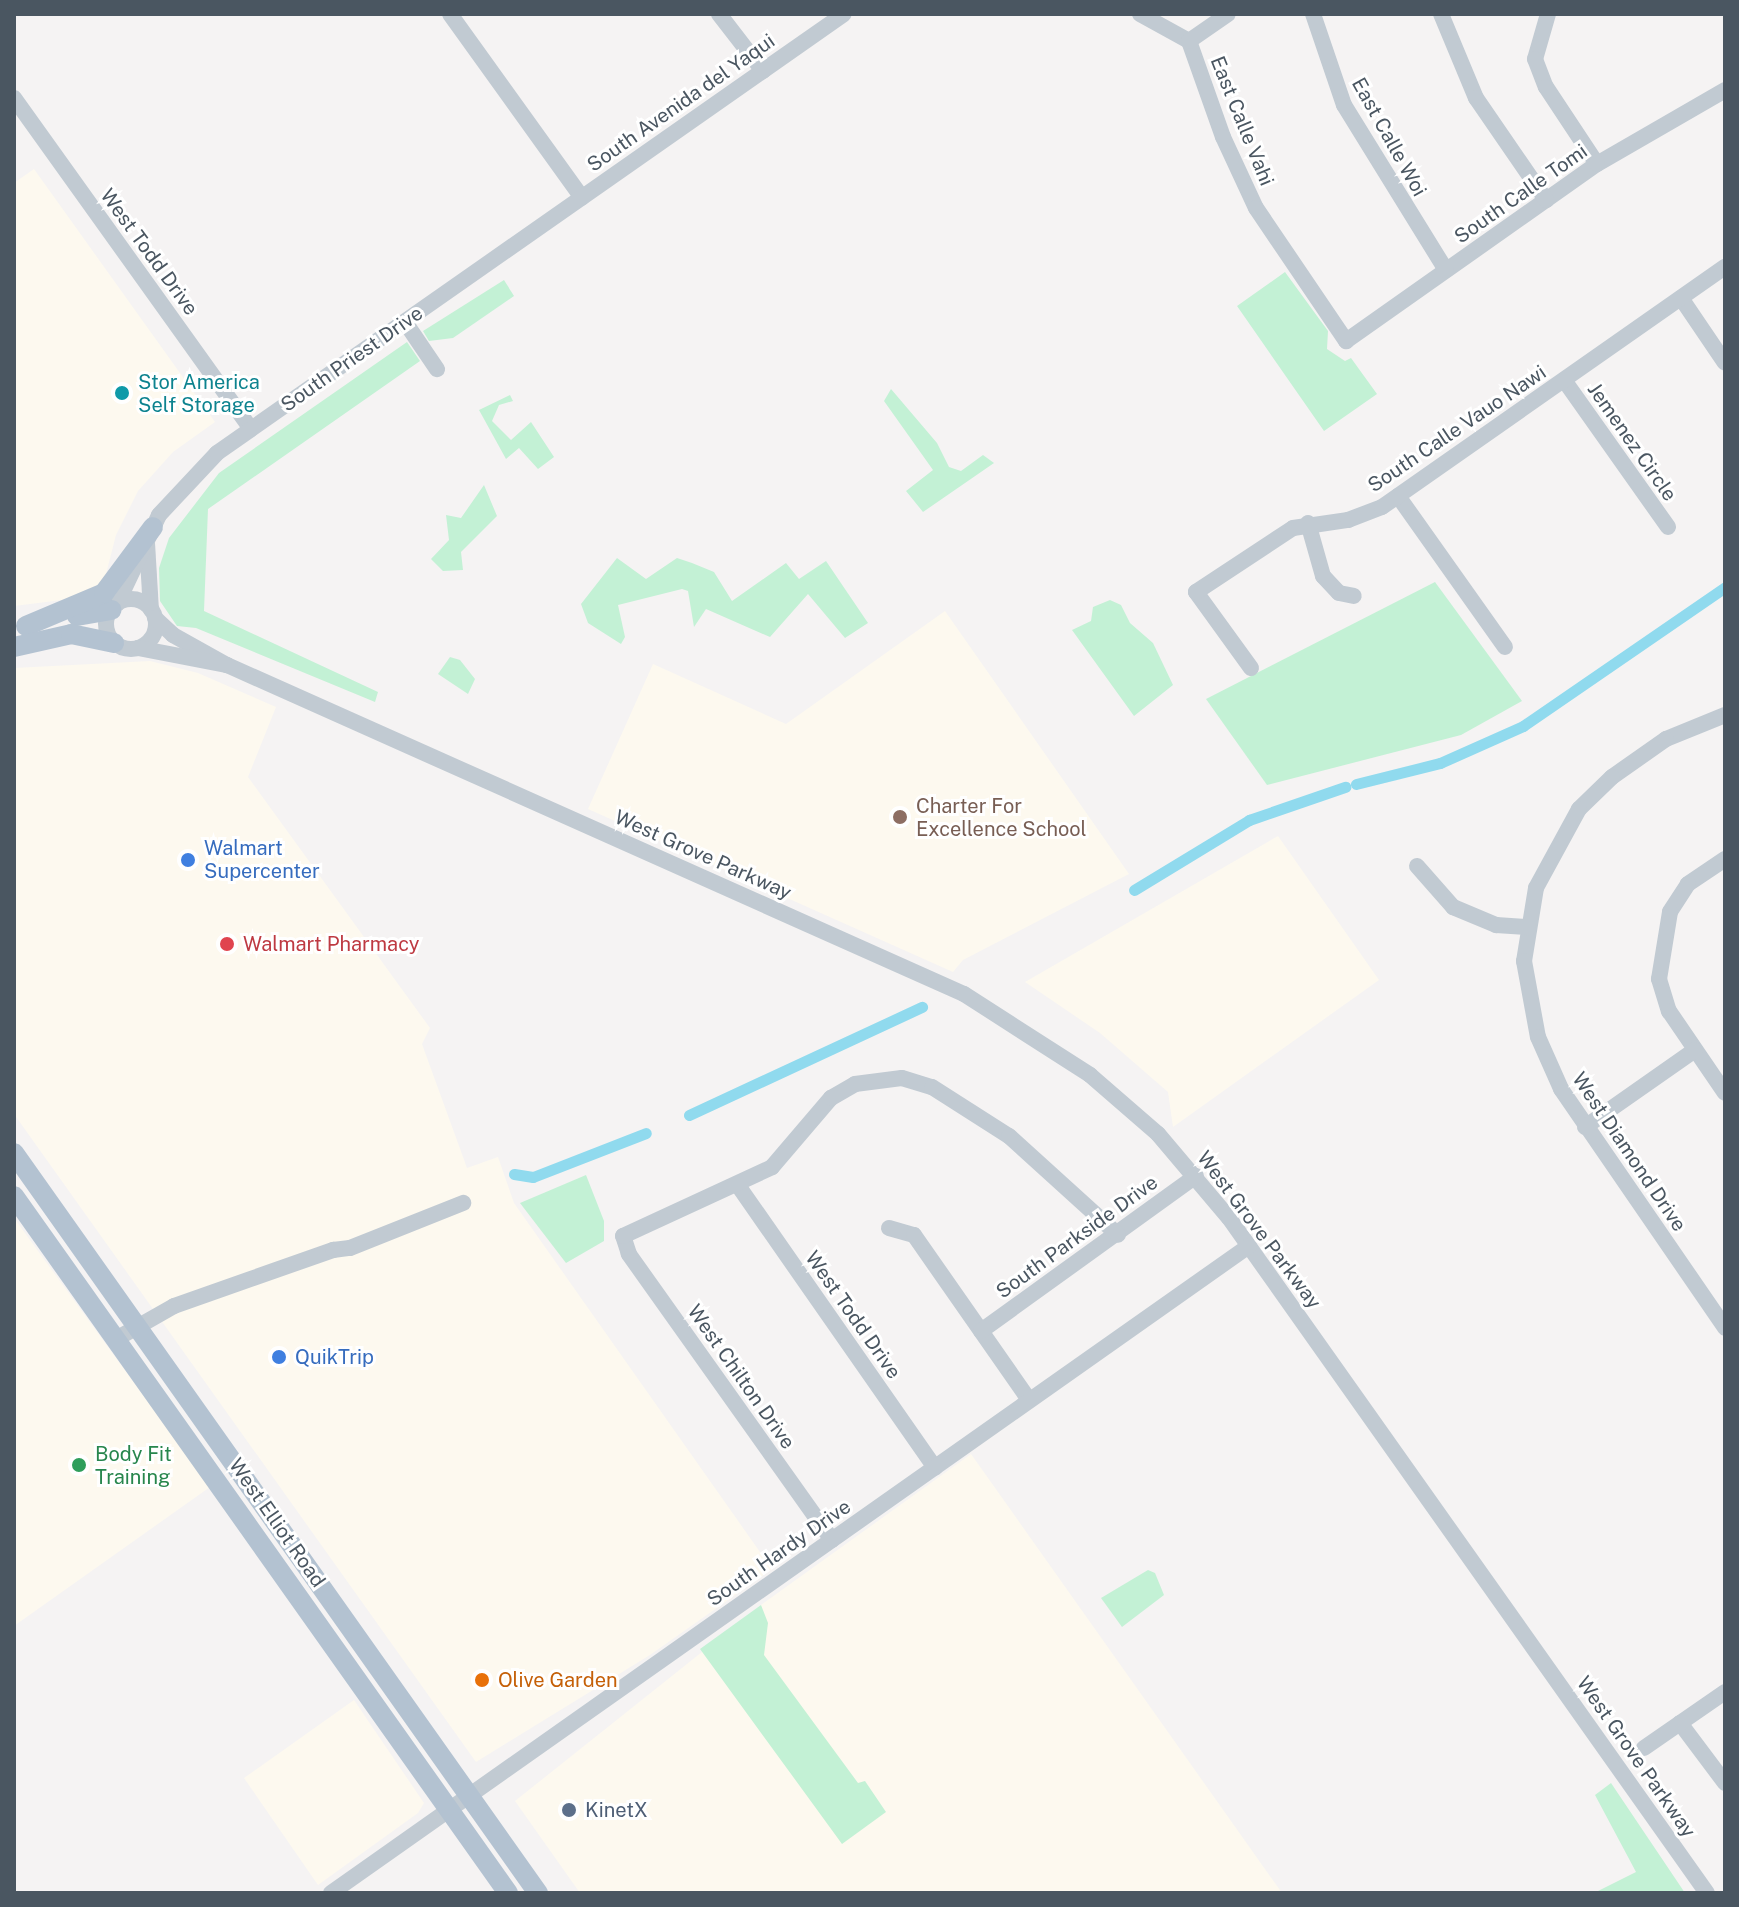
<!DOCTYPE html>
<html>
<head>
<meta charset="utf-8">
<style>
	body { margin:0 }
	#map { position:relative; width:1739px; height:1907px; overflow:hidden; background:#f5f3f3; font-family:"Public Sans",sans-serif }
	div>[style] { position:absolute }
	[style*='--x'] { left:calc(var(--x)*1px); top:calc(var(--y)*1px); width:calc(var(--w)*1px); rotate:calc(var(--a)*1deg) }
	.commercial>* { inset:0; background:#fdf9ef }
	.green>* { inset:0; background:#c3f1d5 }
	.canal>* { height:11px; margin:-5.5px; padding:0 5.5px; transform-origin:5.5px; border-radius:5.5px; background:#90daee }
	.minor>* { height:16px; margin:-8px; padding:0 8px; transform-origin:8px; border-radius:8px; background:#c1cad2 }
	.minor>.ring { margin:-8px; padding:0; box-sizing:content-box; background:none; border:16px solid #c1cad2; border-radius:50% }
	.major>* { height:20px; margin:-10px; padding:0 10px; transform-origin:10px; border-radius:10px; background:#b3c2d1 }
	.dots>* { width:22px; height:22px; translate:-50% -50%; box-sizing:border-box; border:4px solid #fff; border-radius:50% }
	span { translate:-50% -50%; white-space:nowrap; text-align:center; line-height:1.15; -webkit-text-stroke:6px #fff; paint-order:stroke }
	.street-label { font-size:20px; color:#4a5661 }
	.culture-label { font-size:20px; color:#0d838f }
	.left { translate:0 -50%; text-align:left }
	.education-label { font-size:20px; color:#785e54 }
	.shop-label { font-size:20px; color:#366cbe }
	.health-label { font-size:20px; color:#be3a42 }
	.leisure-label { font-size:20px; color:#27864d }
	.food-label { font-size:20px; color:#c56008 }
	.service-label { font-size:20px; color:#4e5e75 }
	.frame { position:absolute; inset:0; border:16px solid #4a5661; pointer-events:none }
</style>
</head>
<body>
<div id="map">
	<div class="commercial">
		<i style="clip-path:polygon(34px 169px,215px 422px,173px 452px,138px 491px,116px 535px,104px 582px,78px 598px,14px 606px,14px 183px)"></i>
		<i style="clip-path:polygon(945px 611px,1129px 874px,963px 960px,953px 972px,588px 809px,653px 664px,786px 724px)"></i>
		<i style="clip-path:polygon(150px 661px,198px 673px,276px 707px,248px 777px,430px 1028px,422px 1044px,467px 1168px,498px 1157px,514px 1203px,772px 1569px,650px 1655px,476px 1762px,14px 1114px,14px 668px)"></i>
		<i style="clip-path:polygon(1278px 836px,1379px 980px,1173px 1127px,1168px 1092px,1100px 1033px,1025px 982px)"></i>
		<i style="clip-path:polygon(14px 1218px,210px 1487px,14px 1626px)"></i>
		<i style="clip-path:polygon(971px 1454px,1282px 1893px,580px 1893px,515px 1801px,761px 1605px)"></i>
		<i style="clip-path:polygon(354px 1700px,424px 1803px,418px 1813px,318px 1885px,244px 1778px)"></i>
	</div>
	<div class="green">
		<i style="clip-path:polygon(1285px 272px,1328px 331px,1327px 349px,1345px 361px,1351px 358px,1377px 394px,1324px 431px,1237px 306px)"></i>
		<i style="clip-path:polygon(504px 280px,514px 296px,453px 338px,429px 341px,423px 331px)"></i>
		<i style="clip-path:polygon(407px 342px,420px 361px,208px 509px,204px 611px,378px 692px,375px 702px,196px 628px,177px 626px,160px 601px,159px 568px,169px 538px,219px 473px)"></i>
		<i style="clip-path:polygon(891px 389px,937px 443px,949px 467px,961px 471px,983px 455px,994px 463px,923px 512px,906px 491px,933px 470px,884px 401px)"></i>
		<i style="clip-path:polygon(510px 395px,513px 401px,499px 405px,492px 421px,511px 440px,531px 422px,554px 457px,538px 469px,519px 448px,506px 459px,479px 410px)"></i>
		<i style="clip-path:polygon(484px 485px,497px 516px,461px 552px,463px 570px,443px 571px,431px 559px,449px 540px,446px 515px,461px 518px)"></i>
		<i style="clip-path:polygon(617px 558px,646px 579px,677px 558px,692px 563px,714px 572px,732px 601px,786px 563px,799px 579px,826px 561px,868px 623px,845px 638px,808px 594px,770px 637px,706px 609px,694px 627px,688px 591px,682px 589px,618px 605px,625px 637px,621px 644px,588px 623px,581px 604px)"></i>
		<i style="clip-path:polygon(1435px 582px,1522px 701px,1461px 735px,1267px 785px,1206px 699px)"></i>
		<i style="clip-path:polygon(1110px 600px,1121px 605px,1130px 623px,1153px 643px,1173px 685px,1134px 716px,1072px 630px,1091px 621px,1093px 607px)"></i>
		<i style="clip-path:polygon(450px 657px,460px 660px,475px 679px,468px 694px,438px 674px)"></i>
		<i style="clip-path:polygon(586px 1175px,604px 1221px,604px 1241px,566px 1263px,520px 1203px)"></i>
		<i style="clip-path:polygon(1148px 1570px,1155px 1573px,1164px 1595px,1122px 1627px,1101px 1598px)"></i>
		<i style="clip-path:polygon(761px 1605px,768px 1623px,764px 1655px,858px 1783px,865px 1781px,886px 1812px,842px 1844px,700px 1649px)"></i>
		<i style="clip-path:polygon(1611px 1783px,1685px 1893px,1594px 1893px,1636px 1872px,1595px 1795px)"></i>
	</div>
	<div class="canal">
		<i style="--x:1356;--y:784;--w:87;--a:-14"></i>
		<i style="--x:1440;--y:763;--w:91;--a:-24"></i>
		<i style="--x:1523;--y:726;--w:245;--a:-34.5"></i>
		<i style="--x:1134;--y:890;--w:135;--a:-31.3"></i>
		<i style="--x:1249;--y:820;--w:102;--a:-19"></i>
		<i style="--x:689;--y:1115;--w:257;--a:-24.9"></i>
		<i style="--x:514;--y:1174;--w:19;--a:9"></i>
		<i style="--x:533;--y:1177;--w:121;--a:-21.3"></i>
	</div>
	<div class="minor">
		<i style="--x:450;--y:14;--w:226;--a:54.3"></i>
		<i style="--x:719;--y:14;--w:72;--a:52.3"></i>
		<i style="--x:1140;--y:14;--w:56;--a:28.9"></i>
		<i style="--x:1189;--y:41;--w:102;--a:70.5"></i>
		<i style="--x:1223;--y:137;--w:78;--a:65.1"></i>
		<i style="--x:1256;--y:208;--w:161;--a:55.9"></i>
		<i style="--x:1346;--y:341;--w:307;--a:-35.2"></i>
		<i style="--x:1597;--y:164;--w:148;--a:-30"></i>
		<i style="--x:1313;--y:14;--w:96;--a:71.2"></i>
		<i style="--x:1344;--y:105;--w:194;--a:58.3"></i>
		<i style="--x:1441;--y:14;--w:91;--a:67.4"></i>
		<i style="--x:1476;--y:98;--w:124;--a:55.5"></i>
		<i style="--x:1548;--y:14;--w:47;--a:106.1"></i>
		<i style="--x:1535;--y:59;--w:30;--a:69"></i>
		<i style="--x:1546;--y:87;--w:92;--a:56.5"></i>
		<i style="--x:1189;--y:41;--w:47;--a:-34.7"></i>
		<i style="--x:14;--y:98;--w:407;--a:54.4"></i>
		<i style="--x:1681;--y:298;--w:78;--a:55.9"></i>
		<i style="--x:405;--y:322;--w:57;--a:55.8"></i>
		<i style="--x:1564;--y:380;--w:180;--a:54.7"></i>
		<i style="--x:1398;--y:496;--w:185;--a:54.7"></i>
		<i style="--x:1308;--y:523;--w:55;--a:74.2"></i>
		<i style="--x:1323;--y:576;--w:23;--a:47"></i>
		<i style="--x:1339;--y:593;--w:15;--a:11"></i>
		<i style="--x:147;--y:543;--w:67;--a:86.6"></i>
		<i class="ring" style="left:106px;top:599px;width:34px;height:34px"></i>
		<i style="--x:117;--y:604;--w:98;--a:-64.7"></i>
		<i style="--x:159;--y:515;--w:85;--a:-46.9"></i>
		<i style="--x:217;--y:453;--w:765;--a:-35"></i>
		<i style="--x:155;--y:618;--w:25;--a:43"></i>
		<i style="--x:173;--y:635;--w:62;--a:29.1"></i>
		<i style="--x:227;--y:665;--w:807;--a:24.06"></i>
		<i style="--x:964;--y:994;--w:150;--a:32.7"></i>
		<i style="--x:1090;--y:1075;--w:90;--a:40.9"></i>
		<i style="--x:1158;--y:1134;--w:110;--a:49.8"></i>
		<i style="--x:1229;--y:1218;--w:827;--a:54.7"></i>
		<i style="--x:138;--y:648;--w:91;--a:10.8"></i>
		<i style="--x:1251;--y:668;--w:94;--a:-125.9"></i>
		<i style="--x:1196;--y:592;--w:116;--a:-33.4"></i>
		<i style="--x:1293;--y:528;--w:56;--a:-8.3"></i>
		<i style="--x:1348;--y:520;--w:36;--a:-21"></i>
		<i style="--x:1382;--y:507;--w:419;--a:-35"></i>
		<i style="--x:1725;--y:715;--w:64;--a:157.9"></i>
		<i style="--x:1666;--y:739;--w:66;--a:144.9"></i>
		<i style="--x:1612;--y:777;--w:46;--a:135.9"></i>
		<i style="--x:1579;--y:809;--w:90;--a:118.6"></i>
		<i style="--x:1536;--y:888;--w:74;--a:99.3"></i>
		<i style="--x:1524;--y:961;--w:77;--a:79.6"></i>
		<i style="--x:1538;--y:1037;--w:57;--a:66.1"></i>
		<i style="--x:1561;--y:1089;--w:290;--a:55.5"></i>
		<i style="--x:1725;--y:859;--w:45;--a:146"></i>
		<i style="--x:1688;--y:884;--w:33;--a:123"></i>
		<i style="--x:1670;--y:912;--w:68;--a:99.3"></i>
		<i style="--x:1659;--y:979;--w:34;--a:73"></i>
		<i style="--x:1669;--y:1011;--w:99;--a:55.7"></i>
		<i style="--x:1417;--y:866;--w:55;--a:48.7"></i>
		<i style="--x:1453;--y:907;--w:47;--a:22.7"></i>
		<i style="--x:1496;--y:925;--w:32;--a:4"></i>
		<i style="--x:1585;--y:1127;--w:134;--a:-35"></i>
		<i style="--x:737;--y:1184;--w:346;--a:55.1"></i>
		<i style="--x:889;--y:1228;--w:26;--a:16"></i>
		<i style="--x:914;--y:1235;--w:201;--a:55.1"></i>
		<i style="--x:981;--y:1331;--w:265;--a:-35.8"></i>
		<i style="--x:116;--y:1339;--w:67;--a:-29.6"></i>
		<i style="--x:174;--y:1306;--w:169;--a:-19.4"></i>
		<i style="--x:333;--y:1250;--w:17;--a:-7"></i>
		<i style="--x:350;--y:1248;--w:122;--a:-21.7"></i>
		<i style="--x:832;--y:1540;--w:351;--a:-125.4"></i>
		<i style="--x:629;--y:1254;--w:19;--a:-108"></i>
		<i style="--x:623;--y:1236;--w:164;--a:-24.8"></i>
		<i style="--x:772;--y:1167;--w:91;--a:-49.5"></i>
		<i style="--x:831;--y:1098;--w:28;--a:-30"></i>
		<i style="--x:855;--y:1084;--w:47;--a:-7.3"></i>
		<i style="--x:902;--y:1078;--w:31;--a:17"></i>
		<i style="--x:932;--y:1087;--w:91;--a:32.5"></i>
		<i style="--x:1009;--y:1136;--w:147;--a:42.2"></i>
		<i style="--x:1680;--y:1723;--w:75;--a:53.1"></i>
		<i style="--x:1644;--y:1748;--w:98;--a:-34.7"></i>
		<i style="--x:331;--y:1893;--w:1123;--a:-35.18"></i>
	</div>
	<div class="major">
		<i style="--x:77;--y:616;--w:35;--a:-10"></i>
		<i style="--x:26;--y:626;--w:85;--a:-22.9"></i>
		<i style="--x:104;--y:593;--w:82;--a:-53.4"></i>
		<i style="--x:14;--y:647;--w:58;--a:-12.8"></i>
		<i style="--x:71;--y:634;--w:44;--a:11.8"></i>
		<i style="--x:14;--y:1153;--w:907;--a:54.7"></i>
		<i style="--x:14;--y:1196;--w:854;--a:54.67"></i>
	</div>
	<div class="dots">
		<i style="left:122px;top:393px;background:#0f9aa8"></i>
		<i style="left:900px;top:817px;background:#8d6e63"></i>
		<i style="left:188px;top:860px;background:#3f7fe0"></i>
		<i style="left:227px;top:944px;background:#e0444e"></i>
		<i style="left:279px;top:1357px;background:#3f7fe0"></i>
		<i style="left:79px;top:1465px;background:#2e9e5b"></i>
		<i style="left:482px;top:1680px;background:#e8710a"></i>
		<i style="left:569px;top:1810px;background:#5c6f8a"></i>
	</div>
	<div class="street-label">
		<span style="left:681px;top:103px;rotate:-35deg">South Avenida del Yaqui</span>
		<span style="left:1242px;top:121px;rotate:68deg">East Calle Vahi</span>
		<span style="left:1389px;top:137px;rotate:61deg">East Calle Woi</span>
		<span style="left:1521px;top:194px;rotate:-35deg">South Calle Tomi</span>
		<span style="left:149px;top:252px;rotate:54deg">West Todd Drive</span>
		<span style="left:352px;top:359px;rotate:-35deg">South Priest Drive</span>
		<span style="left:1457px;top:429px;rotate:-34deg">South Calle Vauo Nawi</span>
		<span style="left:1632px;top:442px;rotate:55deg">Jemenez Circle</span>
		<span style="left:703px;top:855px;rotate:24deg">West Grove Parkway</span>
		<span style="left:1629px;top:1152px;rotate:56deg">West Diamond Drive</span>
		<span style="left:1259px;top:1230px;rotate:53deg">West Grove Parkway</span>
		<span style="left:1077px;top:1237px;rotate:-36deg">South Parkside Drive</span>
		<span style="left:853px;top:1315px;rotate:55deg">West Todd Drive</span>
		<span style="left:741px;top:1377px;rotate:55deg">West Chilton Drive</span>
		<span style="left:277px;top:1523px;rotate:55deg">West Elliot Road</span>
		<span style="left:779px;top:1553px;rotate:-35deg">South Hardy Drive</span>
		<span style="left:1636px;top:1757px;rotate:55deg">West Grove Parkway</span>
	</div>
	<div class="culture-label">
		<span class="left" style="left:138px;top:394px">Stor America<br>Self Storage</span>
	</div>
	<div class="education-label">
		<span class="left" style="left:916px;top:818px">Charter For<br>Excellence School</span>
	</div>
	<div class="shop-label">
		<span class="left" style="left:204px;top:860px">Walmart<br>Supercenter</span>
		<span class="left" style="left:295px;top:1357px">QuikTrip</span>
	</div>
	<div class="health-label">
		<span class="left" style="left:243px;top:944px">Walmart Pharmacy</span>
	</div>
	<div class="leisure-label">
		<span class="left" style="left:95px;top:1466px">Body Fit<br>Training</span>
	</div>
	<div class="food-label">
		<span class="left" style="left:498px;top:1680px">Olive Garden</span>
	</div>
	<div class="service-label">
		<span class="left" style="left:585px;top:1810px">KinetX</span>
	</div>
	<div class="frame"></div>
</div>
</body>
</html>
